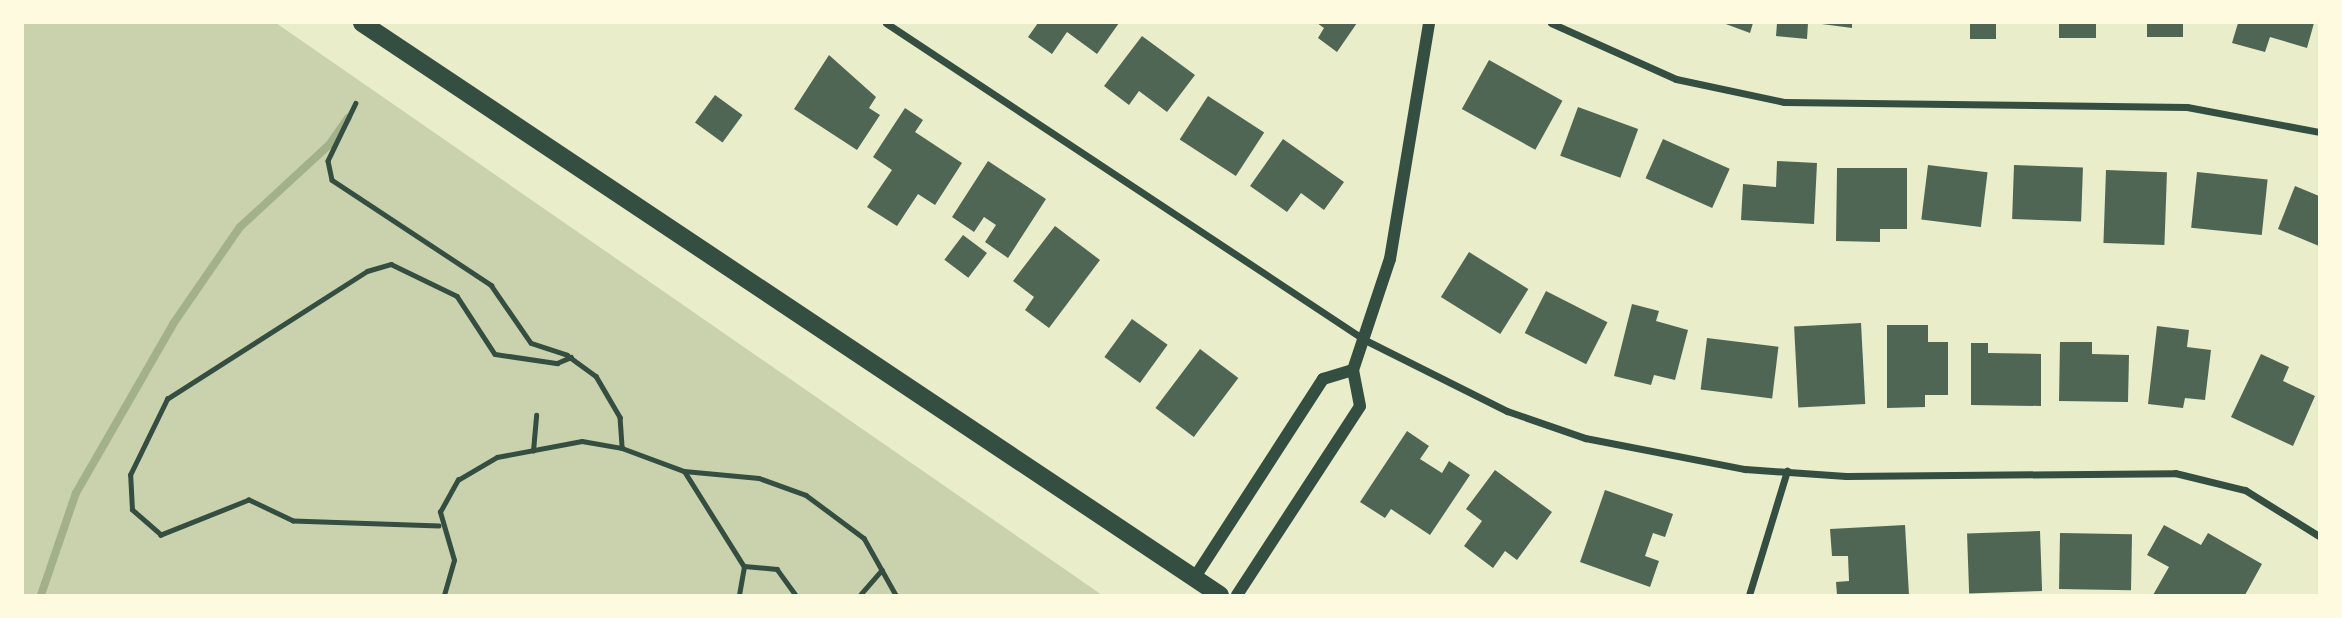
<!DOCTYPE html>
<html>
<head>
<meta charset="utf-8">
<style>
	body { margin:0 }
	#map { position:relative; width:2342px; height:618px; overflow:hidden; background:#e9edc9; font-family:Karla,sans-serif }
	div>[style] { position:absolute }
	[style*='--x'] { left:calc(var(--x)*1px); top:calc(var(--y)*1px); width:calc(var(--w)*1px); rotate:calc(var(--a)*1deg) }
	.green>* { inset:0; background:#cad2ad }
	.stream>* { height:8px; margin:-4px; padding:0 4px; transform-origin:4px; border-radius:4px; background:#a3b18a }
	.building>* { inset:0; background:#4f6655; transform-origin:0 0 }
	.path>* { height:4.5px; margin:-2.25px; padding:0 2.25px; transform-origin:2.25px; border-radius:2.25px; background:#344e41 }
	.minor>* { height:7px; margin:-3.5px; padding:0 3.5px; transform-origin:3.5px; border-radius:3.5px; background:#344e41 }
	.tertiary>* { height:12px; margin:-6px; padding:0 6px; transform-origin:6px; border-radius:6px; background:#344e41 }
	.primary>* { height:18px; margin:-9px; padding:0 9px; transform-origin:9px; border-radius:9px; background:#344e41 }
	span { translate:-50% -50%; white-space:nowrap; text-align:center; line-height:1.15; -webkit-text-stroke:7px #fefae0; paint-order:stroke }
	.frame { position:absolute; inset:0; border:24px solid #fefae0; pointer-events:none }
</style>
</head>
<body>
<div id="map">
	<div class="green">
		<i style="clip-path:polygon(23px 23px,276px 23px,1102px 595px,23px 595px)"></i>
	</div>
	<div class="stream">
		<i style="--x:41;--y:595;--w:108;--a:-71.1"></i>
		<i style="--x:76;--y:493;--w:195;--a:-60.1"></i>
		<i style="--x:173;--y:324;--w:118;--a:-55.4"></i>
		<i style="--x:240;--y:227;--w:121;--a:-42.7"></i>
		<i style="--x:329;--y:145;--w:33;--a:-55"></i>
	</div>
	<div class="building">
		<i style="clip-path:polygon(1038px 23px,1119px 23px,1097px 54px,1067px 32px,1052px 54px,1028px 37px)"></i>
		<i style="clip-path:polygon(1317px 23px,1357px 23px,1337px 52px,1318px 38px,1324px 28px)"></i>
		<i style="clip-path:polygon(1723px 23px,1753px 23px,1750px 33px)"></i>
		<i style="clip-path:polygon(1777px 23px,1808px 23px,1807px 39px,1776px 36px)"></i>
		<i style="clip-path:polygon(1814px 23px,1852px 23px,1852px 28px)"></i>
		<i style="left:1970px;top:23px;width:26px;height:16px"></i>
		<i style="left:2059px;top:23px;width:37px;height:15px"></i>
		<i style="left:2147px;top:23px;width:36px;height:14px"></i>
		<i style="clip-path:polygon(2238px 23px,2314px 23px,2307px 48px,2270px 37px,2265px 52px,2232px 43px)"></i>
		<i style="clip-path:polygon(1142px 36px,1195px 75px,1167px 112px,1139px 91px,1129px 105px,1104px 86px)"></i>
		<i style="clip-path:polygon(829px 55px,876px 97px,869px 108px,880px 115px,857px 150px,794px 109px)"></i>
		<i style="left:1489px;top:60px;width:84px;height:56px;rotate:29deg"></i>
		<i style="left:715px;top:95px;width:34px;height:34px;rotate:36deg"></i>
		<i style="left:1208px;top:96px;width:67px;height:52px;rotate:33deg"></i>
		<i style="left:1578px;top:107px;width:64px;height:52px;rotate:20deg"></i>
		<i style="clip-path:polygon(905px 108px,923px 120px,915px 132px,962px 163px,935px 205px,918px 194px,897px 226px,867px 207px,892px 170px,873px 157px)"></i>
		<i style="clip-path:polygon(1283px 139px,1344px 182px,1324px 210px,1301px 193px,1287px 212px,1250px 186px)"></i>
		<i style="left:1663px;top:139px;width:73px;height:43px;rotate:24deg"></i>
		<i style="clip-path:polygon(988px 161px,1046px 199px,1008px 258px,985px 242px,996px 225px,984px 217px,974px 232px,952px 217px)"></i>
		<i style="clip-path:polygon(1777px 161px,1817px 163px,1814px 224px,1741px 220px,1743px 184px,1776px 187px)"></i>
		<i style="left:1928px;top:165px;width:60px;height:55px;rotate:7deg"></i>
		<i style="left:2014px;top:165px;width:69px;height:54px;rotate:2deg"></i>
		<i style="clip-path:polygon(1837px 168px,1907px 168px,1907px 229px,1880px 229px,1880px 242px,1836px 241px)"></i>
		<i style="left:2106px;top:170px;width:61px;height:73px;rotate:2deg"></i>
		<i style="left:2197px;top:172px;width:71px;height:56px;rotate:6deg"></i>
		<i style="clip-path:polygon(2295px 186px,2319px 196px,2319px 246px,2278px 229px)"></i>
		<i style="clip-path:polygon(1055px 226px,1100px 260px,1049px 328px,1025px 310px,1034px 297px,1013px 281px)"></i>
		<i style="left:963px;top:235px;width:30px;height:31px;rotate:37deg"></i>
		<i style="left:1469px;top:252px;width:70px;height:53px;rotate:32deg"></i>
		<i style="left:1546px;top:291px;width:69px;height:47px;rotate:27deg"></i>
		<i style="clip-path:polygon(1632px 304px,1659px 311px,1656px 321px,1688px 330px,1675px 380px,1654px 375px,1651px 385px,1614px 376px)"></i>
		<i style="left:1132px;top:319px;width:44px;height:47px;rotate:36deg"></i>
		<i style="left:1861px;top:323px;width:81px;height:67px;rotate:87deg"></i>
		<i style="clip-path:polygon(1887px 325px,1928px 325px,1928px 342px,1948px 342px,1948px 395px,1925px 395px,1925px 407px,1887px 408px)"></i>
		<i style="clip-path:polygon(2157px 326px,2189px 330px,2187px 347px,2211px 350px,2205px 400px,2185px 398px,2183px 408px,2148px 404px)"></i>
		<i style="left:1707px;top:338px;width:72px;height:52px;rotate:7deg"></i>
		<i style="clip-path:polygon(2060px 342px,2092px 342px,2092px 354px,2129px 355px,2128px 402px,2059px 401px)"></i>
		<i style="clip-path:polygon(1971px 343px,1988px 343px,1988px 353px,2041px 354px,2041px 406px,1971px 405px)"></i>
		<i style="left:1200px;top:349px;width:48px;height:74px;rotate:37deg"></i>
		<i style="clip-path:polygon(2261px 354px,2289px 367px,2283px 381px,2315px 396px,2293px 446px,2231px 417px)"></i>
		<i style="clip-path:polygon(1407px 431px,1429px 446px,1420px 459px,1442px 473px,1449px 461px,1470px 475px,1430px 535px,1391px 509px,1385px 518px,1360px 502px)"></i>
		<i style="clip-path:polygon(1495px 470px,1552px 512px,1517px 560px,1505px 551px,1493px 568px,1464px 546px,1482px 521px,1466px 509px)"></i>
		<i style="clip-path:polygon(1605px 490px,1673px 514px,1665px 537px,1653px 533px,1645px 556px,1659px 561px,1650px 587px,1580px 562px)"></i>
		<i style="clip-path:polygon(1905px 525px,1909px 595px,1837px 595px,1836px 582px,1849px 581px,1848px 556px,1832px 556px,1830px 529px)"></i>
		<i style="clip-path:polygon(2164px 525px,2201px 545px,2208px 533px,2262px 564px,2245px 595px,2153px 595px,2169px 567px,2147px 555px)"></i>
		<i style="left:2040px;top:531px;width:60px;height:73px;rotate:88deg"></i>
		<i style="left:2060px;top:533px;width:72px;height:56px;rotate:1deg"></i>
	</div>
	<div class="path">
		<i style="--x:356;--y:103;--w:64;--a:115.8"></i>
		<i style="--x:328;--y:161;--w:19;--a:78"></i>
		<i style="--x:332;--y:180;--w:191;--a:33.4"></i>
		<i style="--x:491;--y:285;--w:70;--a:55.4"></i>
		<i style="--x:531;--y:343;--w:38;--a:18"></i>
		<i style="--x:567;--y:355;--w:36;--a:36"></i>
		<i style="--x:596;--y:376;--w:48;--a:59.7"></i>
		<i style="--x:620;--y:417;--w:31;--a:86"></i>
		<i style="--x:533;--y:451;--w:36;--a:-85"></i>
		<i style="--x:685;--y:472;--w:111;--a:57.9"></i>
		<i style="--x:744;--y:566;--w:33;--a:5"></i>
		<i style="--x:777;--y:569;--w:32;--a:54"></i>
		<i style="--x:439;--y:526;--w:146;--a:-178"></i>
		<i style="--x:293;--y:521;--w:49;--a:-154.5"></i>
		<i style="--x:249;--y:500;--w:95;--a:158.3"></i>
		<i style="--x:161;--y:535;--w:38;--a:-139"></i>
		<i style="--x:132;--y:510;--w:35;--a:-93"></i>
		<i style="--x:130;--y:475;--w:85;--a:-64"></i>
		<i style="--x:167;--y:399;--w:237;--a:-32.6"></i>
		<i style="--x:367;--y:271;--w:25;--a:-16"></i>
		<i style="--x:391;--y:264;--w:73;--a:25.9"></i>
		<i style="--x:457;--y:296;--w:69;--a:56.8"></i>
		<i style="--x:495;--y:354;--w:63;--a:8.3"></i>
		<i style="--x:557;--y:363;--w:15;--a:-23"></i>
		<i style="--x:444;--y:595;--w:36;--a:-74"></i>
		<i style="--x:454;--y:560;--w:50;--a:-106.3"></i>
		<i style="--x:440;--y:512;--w:37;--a:-61"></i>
		<i style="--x:458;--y:480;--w:45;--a:-30.5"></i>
		<i style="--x:497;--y:457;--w:86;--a:-10.7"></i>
		<i style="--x:582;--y:441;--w:41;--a:9.9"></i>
		<i style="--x:622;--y:448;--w:66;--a:20.4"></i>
		<i style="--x:684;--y:471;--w:75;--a:5.3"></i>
		<i style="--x:759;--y:478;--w:50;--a:19.9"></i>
		<i style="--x:806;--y:495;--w:72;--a:36.6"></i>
		<i style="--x:864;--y:538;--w:65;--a:60.7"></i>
		<i style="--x:739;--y:595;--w:29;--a:-80"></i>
		<i style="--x:860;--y:595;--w:33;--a:-49"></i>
	</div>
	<div class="minor">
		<i style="--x:886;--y:23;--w:574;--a:33.5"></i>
		<i style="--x:1365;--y:340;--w:159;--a:26.6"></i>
		<i style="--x:1507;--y:411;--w:83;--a:19.1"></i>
		<i style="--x:1585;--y:438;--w:163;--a:11"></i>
		<i style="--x:1745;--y:469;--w:101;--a:4"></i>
		<i style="--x:1846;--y:476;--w:329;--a:-0.5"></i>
		<i style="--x:2175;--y:473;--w:72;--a:13.7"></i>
		<i style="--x:2245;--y:490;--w:87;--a:31.9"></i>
		<i style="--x:1551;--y:23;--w:137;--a:24.1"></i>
		<i style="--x:1676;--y:79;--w:110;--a:12"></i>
		<i style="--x:1784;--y:102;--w:403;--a:0.7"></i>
		<i style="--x:2187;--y:107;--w:134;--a:10.7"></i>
		<i style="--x:1749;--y:595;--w:130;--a:-73"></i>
	</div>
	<div class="tertiary">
		<i style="--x:1195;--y:577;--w:236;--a:-57.1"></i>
		<i style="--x:1323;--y:379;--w:31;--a:-17"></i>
		<i style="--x:1237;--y:595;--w:225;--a:-56.9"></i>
		<i style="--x:1360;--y:406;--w:37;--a:-101"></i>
		<i style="--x:1353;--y:370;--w:117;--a:-71.6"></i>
		<i style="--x:1390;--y:259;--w:239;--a:-80.6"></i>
	</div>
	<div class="primary">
		<i style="--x:362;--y:23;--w:1031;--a:33.69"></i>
	</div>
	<div class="frame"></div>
</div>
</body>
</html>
